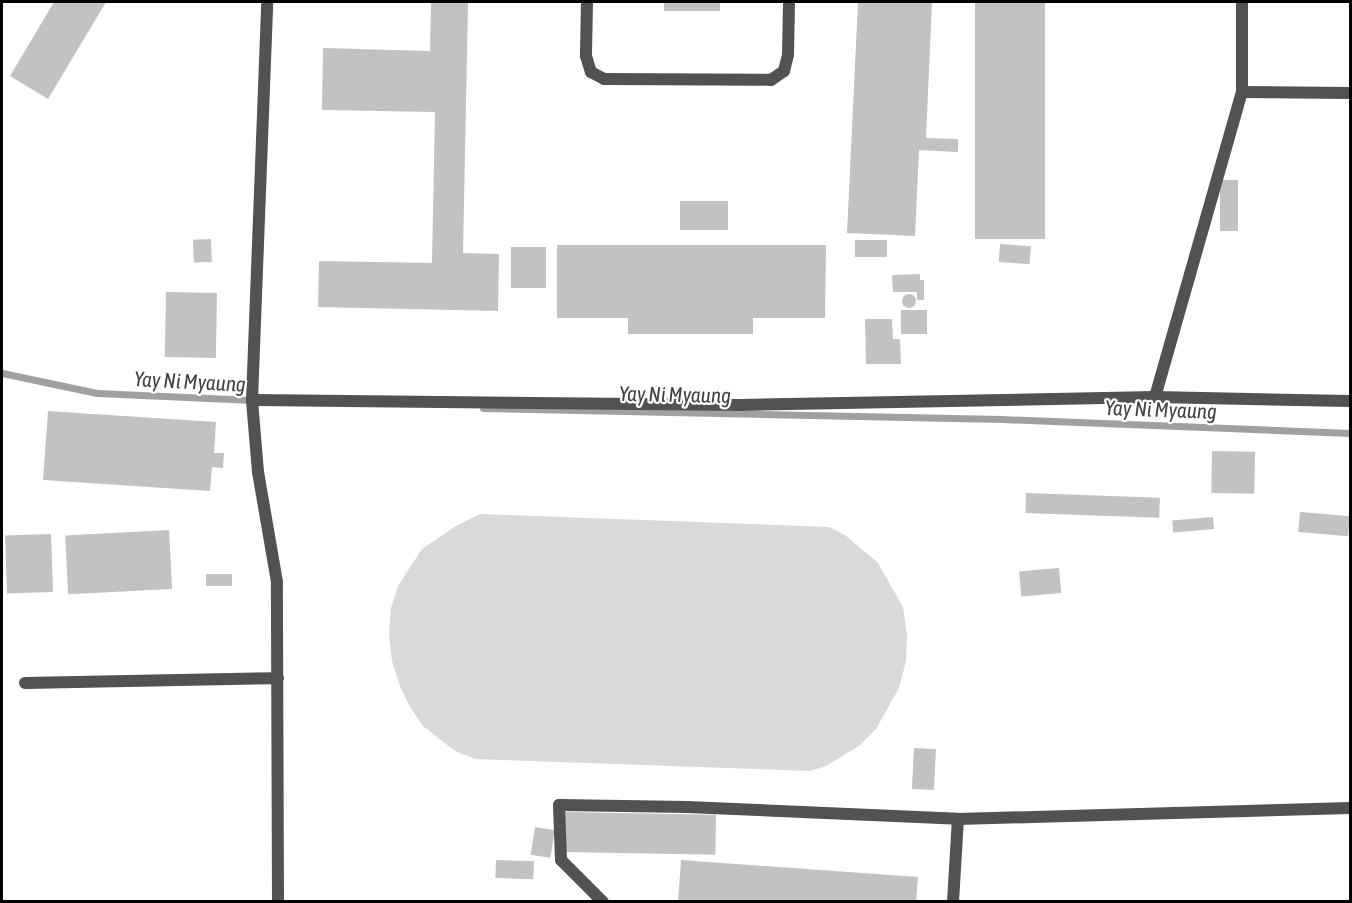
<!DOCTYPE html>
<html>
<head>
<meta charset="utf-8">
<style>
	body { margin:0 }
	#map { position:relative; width:1352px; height:903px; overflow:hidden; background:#fff; font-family:"Asap Condensed",sans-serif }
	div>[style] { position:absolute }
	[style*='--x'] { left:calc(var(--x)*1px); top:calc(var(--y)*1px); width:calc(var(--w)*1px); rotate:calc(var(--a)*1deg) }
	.green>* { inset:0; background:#d9d9d9 }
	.stream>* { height:7px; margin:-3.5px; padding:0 3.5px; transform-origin:3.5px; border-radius:3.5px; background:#a0a0a0 }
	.building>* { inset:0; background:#c2c2c2; transform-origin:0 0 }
	.round { border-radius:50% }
	.service>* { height:12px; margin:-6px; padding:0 6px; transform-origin:6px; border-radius:6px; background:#525252 }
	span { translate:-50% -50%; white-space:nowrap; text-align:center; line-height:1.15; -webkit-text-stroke:4.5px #fff; paint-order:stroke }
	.water-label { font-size:21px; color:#414141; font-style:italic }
	.frame { position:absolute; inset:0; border:3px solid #000; pointer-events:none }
</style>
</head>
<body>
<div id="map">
	<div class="green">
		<i style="clip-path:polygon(480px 514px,829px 527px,845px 535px,878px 563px,903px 607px,907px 636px,906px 661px,899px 688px,876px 729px,859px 746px,826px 766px,810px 771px,475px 759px,455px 751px,423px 726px,410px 707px,400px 686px,392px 661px,389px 635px,391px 608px,398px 586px,422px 549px,456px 526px)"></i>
	</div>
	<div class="stream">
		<i style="--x:2;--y:373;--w:97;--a:11.9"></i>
		<i style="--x:97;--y:393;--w:156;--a:2.6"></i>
		<i style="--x:483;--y:408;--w:518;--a:1.22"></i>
		<i style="--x:1001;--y:419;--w:349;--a:2.3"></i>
	</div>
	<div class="building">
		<i style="clip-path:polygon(54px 2px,106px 2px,48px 99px,10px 76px)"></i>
		<i style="clip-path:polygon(431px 2px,468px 2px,463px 253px,499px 254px,498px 311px,318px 307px,319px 261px,432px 263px,435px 112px,322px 110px,323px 48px,430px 51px)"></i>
		<i style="left:664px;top:2px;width:56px;height:9px"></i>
		<i style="clip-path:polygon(858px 2px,932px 2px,926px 138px,958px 139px,958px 152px,919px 150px,915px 236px,847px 233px)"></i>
		<i style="left:975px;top:2px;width:70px;height:237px"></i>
		<i style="left:1220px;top:180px;width:18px;height:51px"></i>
		<i style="left:680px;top:201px;width:48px;height:29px"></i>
		<i style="left:211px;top:239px;width:23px;height:18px;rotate:88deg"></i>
		<i style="left:855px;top:240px;width:32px;height:17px"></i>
		<i style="left:1000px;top:244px;width:31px;height:18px;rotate:4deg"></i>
		<i style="clip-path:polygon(557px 245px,826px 245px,825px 318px,753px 318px,753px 334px,628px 334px,628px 318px,557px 318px)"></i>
		<i style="left:511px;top:247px;width:35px;height:41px"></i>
		<i style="clip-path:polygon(920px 274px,920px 280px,924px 280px,924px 300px,917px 300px,917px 292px,893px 292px,892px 275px)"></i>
		<i style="left:166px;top:292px;width:51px;height:65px;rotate:1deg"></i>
		<i class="round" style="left:902px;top:294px;width:14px;height:14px"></i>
		<i style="left:901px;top:310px;width:26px;height:24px"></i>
		<i style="clip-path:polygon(865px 319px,892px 319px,893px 339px,900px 339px,901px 364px,866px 364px)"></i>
		<i style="clip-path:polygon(48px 411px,216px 422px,214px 453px,224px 453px,223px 468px,212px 467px,210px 491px,43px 480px)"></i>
		<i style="left:1212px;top:451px;width:43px;height:42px;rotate:1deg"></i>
		<i style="left:1026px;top:493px;width:134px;height:20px;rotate:2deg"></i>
		<i style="left:1300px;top:512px;width:50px;height:20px;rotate:5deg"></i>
		<i style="left:1213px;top:517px;width:12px;height:41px;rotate:85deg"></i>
		<i style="left:169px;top:530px;width:59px;height:104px;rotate:87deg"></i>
		<i style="left:51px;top:534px;width:58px;height:46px;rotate:88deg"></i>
		<i style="left:1059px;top:568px;width:25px;height:40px;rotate:85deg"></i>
		<i style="left:206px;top:574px;width:26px;height:12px"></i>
		<i style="left:914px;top:748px;width:22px;height:41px;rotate:3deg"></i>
		<i style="left:565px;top:812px;width:151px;height:40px;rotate:1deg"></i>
		<i style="left:535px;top:827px;width:20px;height:28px;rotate:9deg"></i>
		<i style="left:496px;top:860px;width:38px;height:18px;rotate:2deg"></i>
		<i style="clip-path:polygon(681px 860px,918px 877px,916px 902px,678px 902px)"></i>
	</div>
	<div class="service">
		<i style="--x:587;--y:2;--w:54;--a:91.1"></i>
		<i style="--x:586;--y:56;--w:17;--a:73"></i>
		<i style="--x:591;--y:72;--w:15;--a:28"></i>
		<i style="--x:604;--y:79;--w:167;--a:0.3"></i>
		<i style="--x:771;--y:80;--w:16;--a:-35"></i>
		<i style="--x:784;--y:71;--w:16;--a:-76"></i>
		<i style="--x:788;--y:55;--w:53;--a:-88.9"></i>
		<i style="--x:1242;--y:92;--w:108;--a:0.5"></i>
		<i style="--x:1155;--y:397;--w:317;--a:-74.1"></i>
		<i style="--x:1242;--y:92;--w:90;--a:-90"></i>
		<i style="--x:252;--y:400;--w:398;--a:-87.8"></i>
		<i style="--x:25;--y:683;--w:253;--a:-1.1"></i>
		<i style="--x:278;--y:902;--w:320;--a:-90.2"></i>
		<i style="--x:277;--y:582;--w:112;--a:-99.8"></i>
		<i style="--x:258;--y:472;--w:72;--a:-94.8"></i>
		<i style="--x:252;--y:400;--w:489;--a:0.6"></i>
		<i style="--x:741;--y:405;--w:414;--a:-1.1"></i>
		<i style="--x:1155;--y:397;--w:195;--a:1.2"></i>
		<i style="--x:603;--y:902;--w:59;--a:-135"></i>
		<i style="--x:561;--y:860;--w:55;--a:-92.1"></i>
		<i style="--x:559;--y:805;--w:128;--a:0.9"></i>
		<i style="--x:687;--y:807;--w:271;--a:2.5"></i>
		<i style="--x:958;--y:819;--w:392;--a:-1.6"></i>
		<i style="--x:953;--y:902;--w:83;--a:-86.6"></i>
	</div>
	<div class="water-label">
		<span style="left:190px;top:381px;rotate:3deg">Yay Ni Myaung</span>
		<span style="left:675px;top:394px;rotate:1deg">Yay Ni Myaung</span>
		<span style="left:1161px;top:409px;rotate:2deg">Yay Ni Myaung</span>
	</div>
	<div class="frame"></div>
</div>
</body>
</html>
